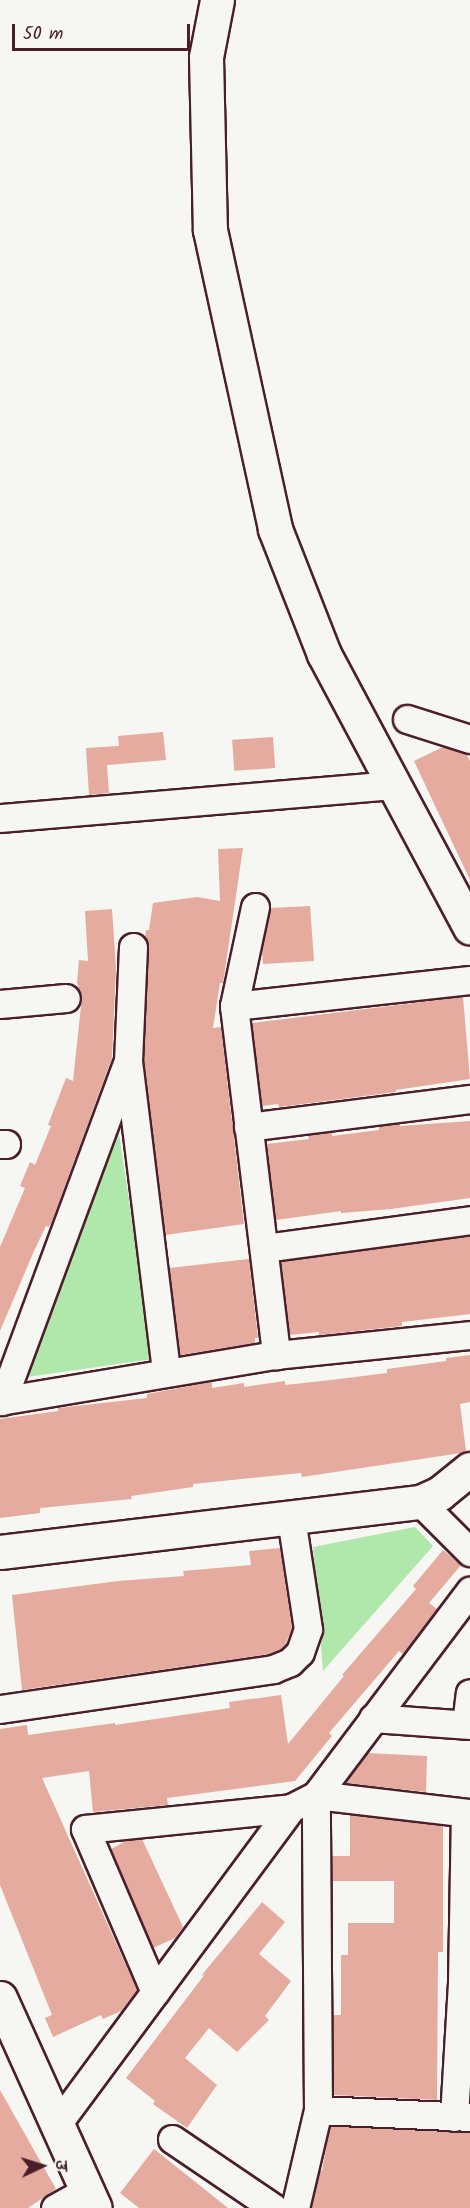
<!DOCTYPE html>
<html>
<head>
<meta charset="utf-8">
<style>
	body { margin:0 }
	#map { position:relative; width:470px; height:2208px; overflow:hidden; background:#f6f6f2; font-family:Kalam,"Playpen Sans Deva",sans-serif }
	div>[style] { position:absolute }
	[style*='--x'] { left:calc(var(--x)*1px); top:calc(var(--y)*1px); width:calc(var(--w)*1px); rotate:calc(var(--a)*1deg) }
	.green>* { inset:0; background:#b0e7ab }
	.building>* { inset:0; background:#e4ab9e; transform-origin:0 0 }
	.roads { filter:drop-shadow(2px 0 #4a1f2b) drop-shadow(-2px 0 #4a1f2b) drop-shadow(0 2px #4a1f2b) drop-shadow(0 -2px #4a1f2b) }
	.street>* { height:27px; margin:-13.5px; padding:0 13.5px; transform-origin:13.5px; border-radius:13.5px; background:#f6f6f2 }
	.secondary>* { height:33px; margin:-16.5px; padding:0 16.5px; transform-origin:16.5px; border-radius:16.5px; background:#f6f6f2 }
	span { translate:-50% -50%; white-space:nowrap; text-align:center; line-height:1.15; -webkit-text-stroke:4.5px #f6f6f2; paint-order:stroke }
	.north { position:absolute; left:12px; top:2136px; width:60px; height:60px; -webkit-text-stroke:4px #f6f6f2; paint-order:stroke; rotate:86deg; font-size:16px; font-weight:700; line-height:24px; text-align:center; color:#4a1f2b }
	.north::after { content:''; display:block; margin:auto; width:21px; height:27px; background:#4a1f2b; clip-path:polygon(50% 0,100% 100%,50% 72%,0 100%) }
	.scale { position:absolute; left:12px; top:24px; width:178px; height:27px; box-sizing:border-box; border:3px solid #4a1f2b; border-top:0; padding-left:8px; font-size:18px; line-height:21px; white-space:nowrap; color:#4a1f2b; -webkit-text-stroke:4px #f6f6f2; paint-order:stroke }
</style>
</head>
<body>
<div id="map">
	<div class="green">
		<i style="clip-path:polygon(119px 1134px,153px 1359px,20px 1378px)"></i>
		<i style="clip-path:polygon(415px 1527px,433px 1546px,323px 1671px,313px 1547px)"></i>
	</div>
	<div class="building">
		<i style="clip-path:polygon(163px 732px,166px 760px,107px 765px,109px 793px,89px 795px,86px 748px,119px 746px,118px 736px)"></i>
		<i style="left:273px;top:737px;width:31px;height:41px;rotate:86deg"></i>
		<i style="clip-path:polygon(443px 747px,466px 754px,470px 761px,470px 880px,414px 761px)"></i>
		<i style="clip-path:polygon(243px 848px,223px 983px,220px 983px,213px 1028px,221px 1027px,244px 1224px,165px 1235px,144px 1060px,149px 948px,145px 937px,146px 930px,149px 930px,153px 903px,197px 897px,220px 901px,218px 849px)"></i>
		<i style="clip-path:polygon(310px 906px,314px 961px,263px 964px,262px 949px,270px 908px)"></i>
		<i style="clip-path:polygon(112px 909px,116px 968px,112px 1058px,52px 1221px,49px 1227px,46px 1226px,34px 1251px,0 1331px,0 1247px,25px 1188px,20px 1186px,30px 1162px,35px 1165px,51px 1126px,48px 1125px,66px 1078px,73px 1081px,82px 997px,77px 983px,79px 960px,88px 961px,85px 911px)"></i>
		<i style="clip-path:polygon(463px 997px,470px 1079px,396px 1090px,396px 1092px,279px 1107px,278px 1104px,262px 1106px,252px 1023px)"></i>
		<i style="clip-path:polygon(470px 1121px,470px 1198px,391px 1209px,341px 1213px,341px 1211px,276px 1220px,267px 1144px,309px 1139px,308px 1135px,332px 1132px,332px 1136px,379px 1130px,379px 1126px,400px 1124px,400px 1126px)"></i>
		<i style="clip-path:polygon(470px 1236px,470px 1314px,402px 1322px,402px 1326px,319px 1335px,319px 1332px,289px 1335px,281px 1262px)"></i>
		<i style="clip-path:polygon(249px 1259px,258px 1338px,255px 1338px,255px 1343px,180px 1355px,169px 1268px)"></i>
		<i style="clip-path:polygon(470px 1355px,470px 1402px,460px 1404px,466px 1451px,461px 1453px,302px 1477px,301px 1473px,193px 1484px,193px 1487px,131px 1496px,132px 1499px,40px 1508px,40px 1513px,0 1518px,0 1419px,58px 1411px,58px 1408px,147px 1398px,147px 1394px,212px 1382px,212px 1388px,244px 1383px,244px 1387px,285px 1381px,285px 1385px,331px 1380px,387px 1373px,387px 1369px,446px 1361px,446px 1358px)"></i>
		<i style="clip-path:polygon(280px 1548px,292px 1628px,286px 1643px,281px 1649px,269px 1654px,22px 1690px,12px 1595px,118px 1581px,184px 1576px,183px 1571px,251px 1565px,249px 1551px)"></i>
		<i style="clip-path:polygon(443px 1550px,461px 1565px,429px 1603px,437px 1609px,403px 1654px,399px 1651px,329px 1733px,332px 1736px,295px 1781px,167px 1798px,168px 1805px,93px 1812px,89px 1771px,42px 1778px,137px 1990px,121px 2011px,103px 2019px,101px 2015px,53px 2037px,45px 2018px,52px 2015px,0 1885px,0 1729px,27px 1725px,28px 1735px,115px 1723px,115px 1725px,230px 1708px,229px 1702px,281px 1695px,288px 1744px,344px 1676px,342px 1675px,416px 1589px,413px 1586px)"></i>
		<i style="clip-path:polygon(367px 1753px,427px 1756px,426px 1792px,345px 1783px)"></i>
		<i style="clip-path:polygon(350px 1815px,443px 1826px,443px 1952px,438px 1952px,437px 2100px,334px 2095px,333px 2015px,341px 2015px,341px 1955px,348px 1955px,348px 1923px,394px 1923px,394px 1881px,332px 1881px,332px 1856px,350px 1856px)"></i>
		<i style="clip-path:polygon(142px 1839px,183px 1927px,175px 1938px,153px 1948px,111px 1849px,128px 1840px)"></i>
		<i style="clip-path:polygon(262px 1902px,285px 1922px,259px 1954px,291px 1981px,265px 2016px,269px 2020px,237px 2052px,209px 2028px,185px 2058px,217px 2085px,187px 2128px,153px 2104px,155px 2101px,126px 2078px,205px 1974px,201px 1976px)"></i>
		<i style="clip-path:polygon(0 2090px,56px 2189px,28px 2208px,0 2208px)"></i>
		<i style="clip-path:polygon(330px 2126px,470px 2133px,470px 2208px,311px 2208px,320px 2171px,322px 2171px)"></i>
		<i style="clip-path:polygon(154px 2149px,228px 2208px,139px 2208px,120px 2193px)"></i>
	</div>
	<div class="roads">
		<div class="street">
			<i style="--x:407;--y:719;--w:66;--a:17.6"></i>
			<i style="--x:0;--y:818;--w:396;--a:-4.8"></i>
			<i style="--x:255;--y:907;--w:101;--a:102"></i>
			<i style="--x:234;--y:1006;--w:352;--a:83.1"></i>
			<i style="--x:133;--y:947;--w:114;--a:92.5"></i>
			<i style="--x:128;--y:1061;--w:313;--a:83"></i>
			<i style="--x:0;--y:1004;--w:66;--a:-5.2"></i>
			<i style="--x:234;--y:1006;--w:237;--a:-6.3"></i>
			<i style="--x:248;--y:1127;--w:224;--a:-7.2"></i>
			<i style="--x:0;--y:1144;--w:6;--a:0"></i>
			<i style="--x:264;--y:1248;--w:208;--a:-7.7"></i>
			<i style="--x:0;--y:1401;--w:280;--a:-9.5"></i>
			<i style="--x:276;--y:1355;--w:195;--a:-5.9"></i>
			<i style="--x:2;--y:1401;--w:358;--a:-69.7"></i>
			<i style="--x:420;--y:1502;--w:71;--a:45"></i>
			<i style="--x:0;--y:1709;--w:276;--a:-8.3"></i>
			<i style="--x:273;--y:1669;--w:18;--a:-22"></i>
			<i style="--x:290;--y:1662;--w:14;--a:-45"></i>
			<i style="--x:300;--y:1652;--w:24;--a:-71"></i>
			<i style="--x:308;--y:1629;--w:112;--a:-98.7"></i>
			<i style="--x:373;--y:1718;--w:97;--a:4.1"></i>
			<i style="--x:466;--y:1724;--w:31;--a:-83"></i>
			<i style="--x:155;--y:1992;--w:177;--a:-113.2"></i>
			<i style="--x:85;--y:1829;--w:207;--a:-5.8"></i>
			<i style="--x:291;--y:1808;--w:28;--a:-27"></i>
			<i style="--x:316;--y:1795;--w:155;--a:6.7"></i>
			<i style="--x:318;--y:2110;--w:152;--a:2.6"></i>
			<i style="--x:454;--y:2117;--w:136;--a:-86.6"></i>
			<i style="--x:462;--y:1981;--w:168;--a:-89"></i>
			<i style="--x:58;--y:2123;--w:392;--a:-53.5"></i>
			<i style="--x:172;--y:2139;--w:123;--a:34.1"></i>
			<i style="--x:55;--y:2208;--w:38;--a:-29"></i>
			<i style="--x:295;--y:2208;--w:101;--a:-76.8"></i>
			<i style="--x:318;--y:2110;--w:315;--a:-90.4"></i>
			<i style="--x:316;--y:1795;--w:256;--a:-53"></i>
		</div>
		<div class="secondary">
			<i style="--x:217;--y:0;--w:58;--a:100.9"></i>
			<i style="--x:206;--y:57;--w:173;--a:88.7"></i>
			<i style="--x:210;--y:230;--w:306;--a:77.7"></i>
			<i style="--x:275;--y:529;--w:134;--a:68.6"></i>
			<i style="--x:324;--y:654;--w:310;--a:61.9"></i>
			<i style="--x:0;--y:1552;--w:423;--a:-6.8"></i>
			<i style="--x:420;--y:1502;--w:22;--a:-24"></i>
			<i style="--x:440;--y:1493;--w:38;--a:-39"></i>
			<i style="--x:0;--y:1998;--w:230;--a:65.7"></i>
		</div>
	</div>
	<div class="north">उ</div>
	<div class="scale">50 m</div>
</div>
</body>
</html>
